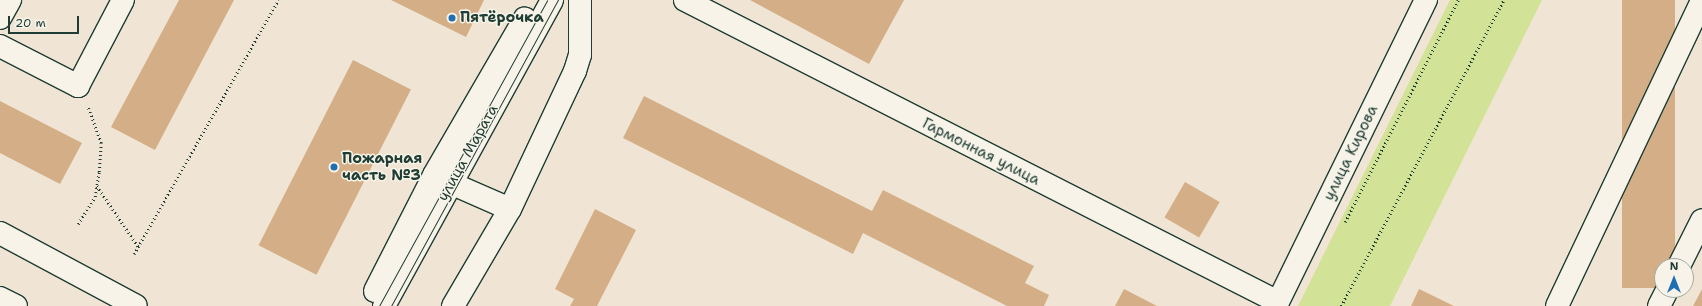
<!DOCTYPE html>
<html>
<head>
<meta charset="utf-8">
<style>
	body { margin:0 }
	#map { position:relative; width:1702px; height:306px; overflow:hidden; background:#f0e5d4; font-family:"Shantell Sans",sans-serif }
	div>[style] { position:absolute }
	.green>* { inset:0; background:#d2e296 }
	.building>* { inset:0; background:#d4ae86; transform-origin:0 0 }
	.path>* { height:2.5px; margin-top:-1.25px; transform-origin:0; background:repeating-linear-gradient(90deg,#1f3d34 0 1px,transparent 0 4px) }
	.roads { filter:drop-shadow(1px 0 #1f3d34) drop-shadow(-1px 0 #1f3d34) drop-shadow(0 1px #1f3d34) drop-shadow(0 -1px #1f3d34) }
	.minor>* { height:22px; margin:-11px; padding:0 11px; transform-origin:11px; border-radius:11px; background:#f7f3e8 }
	.major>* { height:22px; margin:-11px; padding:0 11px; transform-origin:11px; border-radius:11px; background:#f7f3e8 }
	.tram>* { height:1px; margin:-0.5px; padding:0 0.5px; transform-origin:0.5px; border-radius:0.5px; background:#1f3d34 }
	.dots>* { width:11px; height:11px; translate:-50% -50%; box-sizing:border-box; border:2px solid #f7f3e8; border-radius:50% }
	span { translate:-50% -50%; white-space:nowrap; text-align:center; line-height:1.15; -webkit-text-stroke:3px #f7f3e8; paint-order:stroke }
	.poi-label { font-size:15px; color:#1f3d34; font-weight:700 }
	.left { translate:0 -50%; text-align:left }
	.street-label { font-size:15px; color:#1f3d34 }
	.north { position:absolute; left:1654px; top:258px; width:40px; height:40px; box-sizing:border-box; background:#f7f3e8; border:1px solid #a1aaa0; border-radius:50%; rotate:0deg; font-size:11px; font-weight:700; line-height:16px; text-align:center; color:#1f3d34 }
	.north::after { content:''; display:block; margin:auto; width:14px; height:18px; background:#1f6fb2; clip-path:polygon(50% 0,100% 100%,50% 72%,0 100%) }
	.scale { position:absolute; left:8px; top:16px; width:71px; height:18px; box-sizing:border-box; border:2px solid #1f3d34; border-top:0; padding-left:5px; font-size:12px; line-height:14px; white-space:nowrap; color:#1f3d34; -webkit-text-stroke:3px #f7f3e8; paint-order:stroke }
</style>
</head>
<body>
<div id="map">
	<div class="green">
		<div style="clip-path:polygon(1450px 0,1542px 0,1390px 306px,1298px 306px)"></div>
	</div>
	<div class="building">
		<div style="clip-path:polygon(179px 0,234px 0,155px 150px,111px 127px)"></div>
		<div style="clip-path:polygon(391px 0,484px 0,466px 37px)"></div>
		<div style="clip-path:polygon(750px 0,904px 0,869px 64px)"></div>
		<div style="left:1622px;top:0;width:53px;height:288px"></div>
		<div style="left:353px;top:60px;width:65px;height:208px;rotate:27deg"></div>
		<div style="clip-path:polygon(644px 96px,872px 211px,883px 190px,1034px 266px,1025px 283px,1049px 295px,1044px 306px,1007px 306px,863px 233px,853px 254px,623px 138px)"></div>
		<div style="clip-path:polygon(0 101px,82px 143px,60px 184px,0 153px)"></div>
		<div style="left:1185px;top:182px;width:40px;height:41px;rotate:30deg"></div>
		<div style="clip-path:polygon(595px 209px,636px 230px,597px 306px,570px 306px,574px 299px,555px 289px)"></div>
		<div style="clip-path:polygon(1124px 289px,1157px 306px,1115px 306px)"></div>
		<div style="clip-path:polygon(1419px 289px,1454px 306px,1411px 306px)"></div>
		<div style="clip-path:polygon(1702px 289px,1702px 306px,1693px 306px)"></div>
	</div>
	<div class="path">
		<div style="left:97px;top:186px;width:73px;rotate:55.7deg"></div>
		<div style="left:1345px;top:222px;width:249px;rotate:-63deg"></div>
		<div style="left:78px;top:224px;width:32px;rotate:-58deg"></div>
		<div style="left:95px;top:197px;width:25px;rotate:-81deg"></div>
		<div style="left:99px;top:172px;width:29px;rotate:-86deg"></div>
		<div style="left:101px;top:143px;width:38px;rotate:-110deg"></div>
		<div style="left:134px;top:254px;width:292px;rotate:-60.4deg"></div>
		<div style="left:1341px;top:306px;width:347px;rotate:-62deg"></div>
	</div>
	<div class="roads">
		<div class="minor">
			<div style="left:685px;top:0;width:665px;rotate:26.99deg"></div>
			<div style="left:0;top:18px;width:21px;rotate:-61deg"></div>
			<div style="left:0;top:46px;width:88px;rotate:27.1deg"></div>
			<div style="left:78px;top:86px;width:97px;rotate:-62.4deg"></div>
			<div style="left:439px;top:178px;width:77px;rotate:23.6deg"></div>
			<div style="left:1679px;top:266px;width:51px;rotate:-63.4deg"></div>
			<div style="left:375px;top:291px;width:130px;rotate:-63deg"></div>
			<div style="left:434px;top:175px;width:181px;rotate:-59.9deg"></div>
			<div style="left:384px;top:306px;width:349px;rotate:-61.2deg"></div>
			<div style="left:453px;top:306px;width:113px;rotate:-59.6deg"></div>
			<div style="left:510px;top:209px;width:153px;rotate:-64.8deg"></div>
			<div style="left:575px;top:71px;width:17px;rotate:-73deg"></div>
			<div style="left:580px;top:55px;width:55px;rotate:-90deg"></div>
			<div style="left:1557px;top:306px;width:338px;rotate:-64.6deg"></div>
			<div style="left:1659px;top:306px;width:18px;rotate:-63deg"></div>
		</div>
		<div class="major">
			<div style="left:0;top:233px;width:154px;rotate:28.2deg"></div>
			<div style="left:0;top:298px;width:18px;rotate:27deg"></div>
			<div style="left:1276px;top:306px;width:341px;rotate:-63.9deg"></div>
		</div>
	</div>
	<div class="tram">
		<div style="left:379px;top:306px;width:349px;rotate:-61.2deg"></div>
		<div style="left:391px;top:306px;width:349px;rotate:-61.4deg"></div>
	</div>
	<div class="dots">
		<div style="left:452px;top:18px;background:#1f6fb2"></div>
		<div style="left:334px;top:167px;background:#1f6fb2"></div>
	</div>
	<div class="poi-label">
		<span class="left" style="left:460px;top:18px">Пятёрочка</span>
		<span class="left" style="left:342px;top:167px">Пожарная<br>часть №3</span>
	</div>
	<div class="street-label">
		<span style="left:981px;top:152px;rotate:27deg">Гармонная улица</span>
		<span style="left:468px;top:153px;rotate:-61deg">улица Марата</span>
		<span style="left:1351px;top:153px;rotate:-64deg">улица Кирова</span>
	</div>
	<div class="north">N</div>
	<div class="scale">20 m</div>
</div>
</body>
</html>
